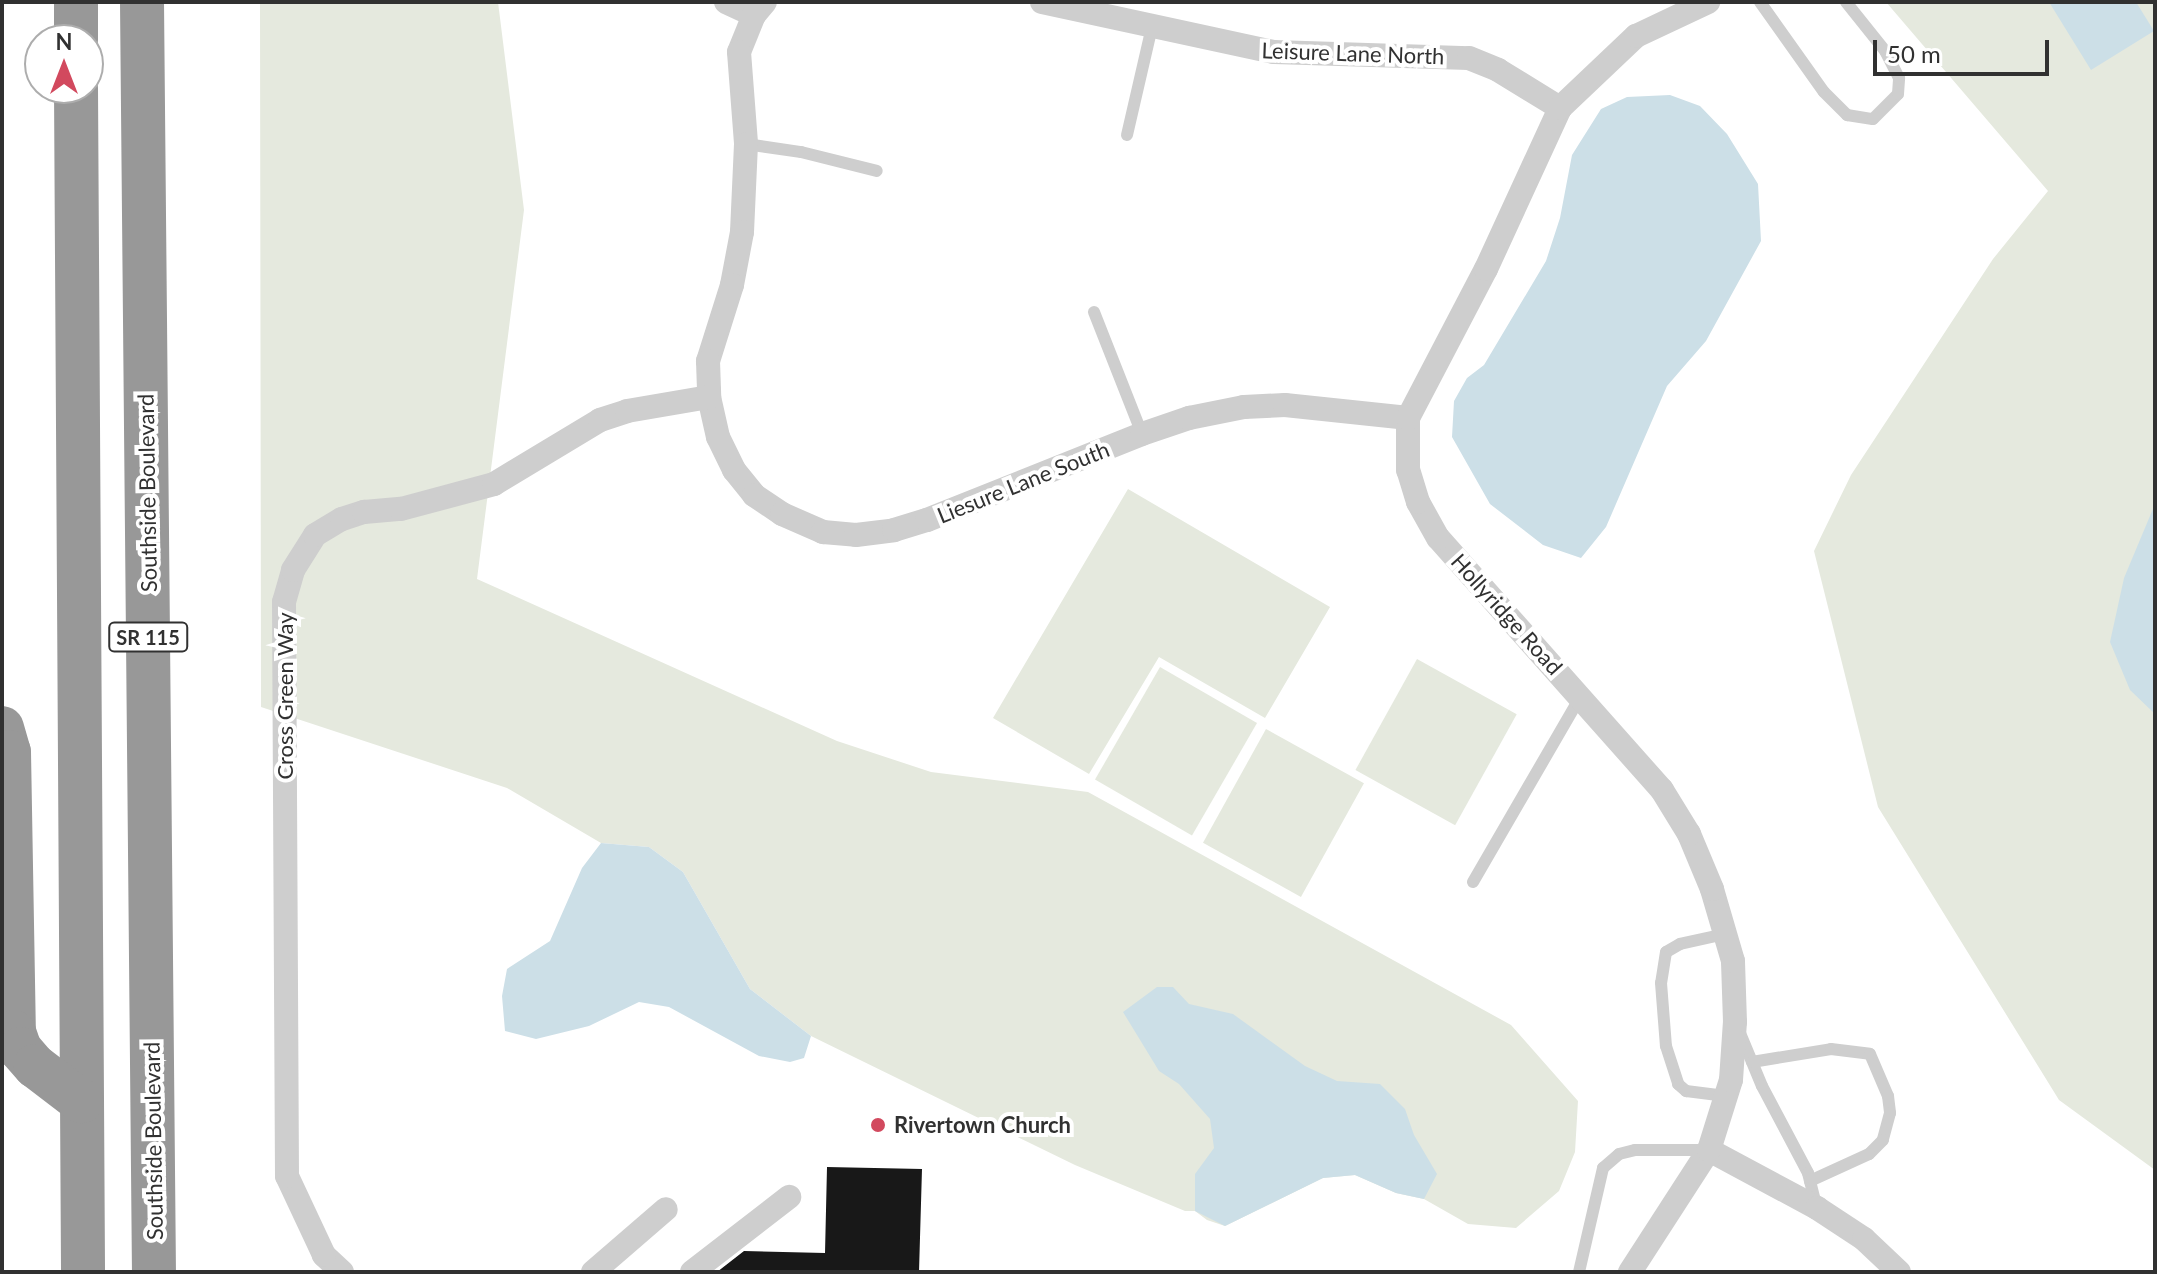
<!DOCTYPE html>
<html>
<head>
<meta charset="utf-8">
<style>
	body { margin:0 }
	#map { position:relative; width:2157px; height:1274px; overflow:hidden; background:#fff; font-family:Lato,sans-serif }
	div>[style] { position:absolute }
	.green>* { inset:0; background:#e5e9de; transform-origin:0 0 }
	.water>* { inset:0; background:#ccdfe7 }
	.building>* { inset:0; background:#181818 }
	.lane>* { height:12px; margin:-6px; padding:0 6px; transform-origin:6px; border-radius:6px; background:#cecece }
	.street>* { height:24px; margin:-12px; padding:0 12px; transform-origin:12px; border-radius:12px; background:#cecece }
	.highway>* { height:44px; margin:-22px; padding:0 22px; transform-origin:22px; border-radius:22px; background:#989898 }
	.dots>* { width:22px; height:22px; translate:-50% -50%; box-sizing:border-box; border:4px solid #fff; border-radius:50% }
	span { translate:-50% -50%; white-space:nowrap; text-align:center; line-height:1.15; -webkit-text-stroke:8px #fff; paint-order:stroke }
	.shield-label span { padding:2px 6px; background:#fff; border:2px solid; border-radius:6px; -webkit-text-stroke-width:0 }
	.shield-label { font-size:20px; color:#313131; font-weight:700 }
	.street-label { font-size:22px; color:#313131 }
	.poi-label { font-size:22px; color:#313131; font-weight:700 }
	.left { translate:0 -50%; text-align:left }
	.frame { position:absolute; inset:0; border:4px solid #313131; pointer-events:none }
	.north { position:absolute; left:24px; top:24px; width:80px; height:80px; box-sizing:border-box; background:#fff; border:2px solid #adadad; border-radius:50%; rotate:0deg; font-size:22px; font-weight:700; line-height:32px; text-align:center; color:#313131 }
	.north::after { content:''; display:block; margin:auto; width:28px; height:36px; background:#d2495e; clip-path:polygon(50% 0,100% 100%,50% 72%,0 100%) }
	.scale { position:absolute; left:1873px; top:40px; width:176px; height:36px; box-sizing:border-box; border:4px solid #313131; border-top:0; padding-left:10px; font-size:24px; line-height:28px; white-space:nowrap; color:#313131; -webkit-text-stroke:6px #fff; paint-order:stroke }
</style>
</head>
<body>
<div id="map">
	<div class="green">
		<div style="clip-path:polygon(260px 2px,498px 2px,524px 210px,477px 579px,837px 741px,931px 772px,1088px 792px,1511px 1025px,1578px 1101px,1575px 1152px,1559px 1191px,1516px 1228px,1468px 1224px,1424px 1199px,1396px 1193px,1355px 1175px,1323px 1178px,1225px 1226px,1207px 1220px,1195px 1211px,1185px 1211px,1075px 1165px,811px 1036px,750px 989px,683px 872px,649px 847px,601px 843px,507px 788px,261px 707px)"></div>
		<div style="clip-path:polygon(1886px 2px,2155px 2px,2155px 1170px,2059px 1100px,1878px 807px,1814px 551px,1851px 475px,1993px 259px,2048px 191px)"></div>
		<div style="clip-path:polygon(1128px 489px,1330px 607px,1265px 718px,1159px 657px,1089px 774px,993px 718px)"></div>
		<div style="left:1417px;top:659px;width:114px;height:127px;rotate:29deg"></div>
		<div style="left:1160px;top:667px;width:112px;height:130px;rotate:30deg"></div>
		<div style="left:1266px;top:729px;width:112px;height:130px;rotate:29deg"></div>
	</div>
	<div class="water">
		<div style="clip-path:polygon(2049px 2px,2136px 2px,2154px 31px,2091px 70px)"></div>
		<div style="clip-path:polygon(1670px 95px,1700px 106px,1727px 134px,1758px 184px,1761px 241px,1706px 341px,1667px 386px,1606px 527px,1581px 558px,1543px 545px,1490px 504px,1452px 437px,1454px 401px,1467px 378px,1484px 365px,1546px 261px,1560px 218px,1572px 155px,1601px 109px,1627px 97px)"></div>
		<div style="clip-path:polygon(2155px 504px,2155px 714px,2130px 690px,2110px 642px,2124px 578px)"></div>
		<div style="clip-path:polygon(601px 843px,649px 847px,683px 872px,750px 989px,811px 1036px,804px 1058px,790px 1062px,759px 1056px,669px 1007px,639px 1002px,589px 1026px,536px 1039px,505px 1031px,502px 996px,507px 969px,550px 941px,582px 868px)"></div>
		<div style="clip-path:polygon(1157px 987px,1173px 987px,1189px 1004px,1233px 1014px,1305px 1066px,1337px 1081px,1380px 1084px,1405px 1109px,1414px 1135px,1437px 1174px,1424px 1199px,1396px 1193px,1355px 1175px,1323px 1178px,1225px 1226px,1195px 1211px,1195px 1174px,1214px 1148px,1210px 1119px,1179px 1084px,1159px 1071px,1123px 1012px)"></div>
	</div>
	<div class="building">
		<div style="clip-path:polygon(827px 1167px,922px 1169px,919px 1272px,717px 1272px,744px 1251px,825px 1253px)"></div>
	</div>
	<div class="lane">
		<div style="left:1760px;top:2px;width:110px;rotate:54.6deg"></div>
		<div style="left:1824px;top:92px;width:33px;rotate:45deg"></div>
		<div style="left:1847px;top:115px;width:26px;rotate:9deg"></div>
		<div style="left:1873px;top:119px;width:35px;rotate:-45deg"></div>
		<div style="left:1898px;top:94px;width:16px;rotate:-86deg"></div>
		<div style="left:1899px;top:78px;width:29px;rotate:-117deg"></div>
		<div style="left:1886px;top:52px;width:64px;rotate:-128.7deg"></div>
		<div style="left:1127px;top:135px;width:111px;rotate:-77deg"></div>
		<div style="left:746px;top:144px;width:56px;rotate:8.3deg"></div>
		<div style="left:801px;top:152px;width:78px;rotate:14deg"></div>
		<div style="left:1094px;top:312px;width:131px;rotate:68.5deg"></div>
		<div style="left:1473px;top:882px;width:215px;rotate:-59.9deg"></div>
		<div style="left:1725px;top:934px;width:46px;rotate:167.5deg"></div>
		<div style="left:1680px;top:944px;width:16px;rotate:150deg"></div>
		<div style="left:1666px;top:952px;width:31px;rotate:99deg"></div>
		<div style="left:1661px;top:983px;width:63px;rotate:85.5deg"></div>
		<div style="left:1666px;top:1046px;width:40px;rotate:72deg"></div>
		<div style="left:1678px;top:1084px;width:11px;rotate:41deg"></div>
		<div style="left:1686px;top:1091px;width:40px;rotate:7.1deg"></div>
		<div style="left:1740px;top:1033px;width:57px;rotate:67.5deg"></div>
		<div style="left:1762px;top:1086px;width:98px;rotate:62.1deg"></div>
		<div style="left:1808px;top:1173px;width:33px;rotate:76deg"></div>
		<div style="left:1752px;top:1062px;width:80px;rotate:-9.3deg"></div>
		<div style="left:1831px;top:1049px;width:39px;rotate:7deg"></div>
		<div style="left:1870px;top:1054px;width:46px;rotate:66.8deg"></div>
		<div style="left:1888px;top:1096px;width:17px;rotate:83deg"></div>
		<div style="left:1890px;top:1113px;width:28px;rotate:105deg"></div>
		<div style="left:1883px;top:1140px;width:20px;rotate:135deg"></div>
		<div style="left:1869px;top:1154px;width:65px;rotate:155.4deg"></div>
		<div style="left:1579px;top:1272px;width:107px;rotate:-77deg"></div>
		<div style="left:1603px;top:1168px;width:21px;rotate:-41deg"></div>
		<div style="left:1619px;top:1154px;width:16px;rotate:-14deg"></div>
		<div style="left:1635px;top:1150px;width:74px"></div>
	</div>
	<div class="street">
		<div style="left:726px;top:2px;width:31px;rotate:25deg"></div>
		<div style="left:765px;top:2px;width:17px;rotate:130deg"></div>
		<div style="left:754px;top:15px;width:40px;rotate:112deg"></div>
		<div style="left:739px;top:52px;width:92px;rotate:85.6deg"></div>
		<div style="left:746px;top:144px;width:88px;rotate:92.6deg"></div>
		<div style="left:742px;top:232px;width:54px;rotate:100.7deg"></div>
		<div style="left:732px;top:285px;width:80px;rotate:107.5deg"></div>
		<div style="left:708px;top:361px;width:36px;rotate:88deg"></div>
		<div style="left:709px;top:397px;width:41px;rotate:77.3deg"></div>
		<div style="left:718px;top:437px;width:37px;rotate:64deg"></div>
		<div style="left:734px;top:470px;width:32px;rotate:51deg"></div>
		<div style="left:754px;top:495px;width:34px;rotate:34deg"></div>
		<div style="left:782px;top:514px;width:45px;rotate:23.7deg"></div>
		<div style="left:823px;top:532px;width:33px;rotate:5deg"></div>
		<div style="left:856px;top:535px;width:38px;rotate:-7deg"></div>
		<div style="left:894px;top:530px;width:34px;rotate:-17deg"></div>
		<div style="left:927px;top:520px;width:232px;rotate:-21.8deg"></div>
		<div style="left:1142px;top:434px;width:50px;rotate:-18.8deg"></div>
		<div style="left:1189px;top:418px;width:56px;rotate:-11.3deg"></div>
		<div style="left:1244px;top:407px;width:41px;rotate:-2.8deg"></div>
		<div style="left:1285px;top:405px;width:124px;rotate:6deg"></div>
		<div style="left:1042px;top:2px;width:237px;rotate:12.2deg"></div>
		<div style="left:1274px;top:52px;width:195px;rotate:1.8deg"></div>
		<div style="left:1469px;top:58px;width:31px;rotate:22deg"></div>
		<div style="left:1498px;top:70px;width:73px;rotate:31.5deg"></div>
		<div style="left:1709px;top:1150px;width:123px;rotate:28.2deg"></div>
		<div style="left:1817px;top:1208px;width:56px;rotate:33.4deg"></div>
		<div style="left:1864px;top:1239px;width:48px;rotate:43.3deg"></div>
		<div style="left:342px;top:1272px;width:25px;rotate:-137deg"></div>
		<div style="left:324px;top:1255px;width:87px;rotate:-115.1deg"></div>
		<div style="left:287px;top:1176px;width:574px;rotate:-90.3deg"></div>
		<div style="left:284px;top:602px;width:33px;rotate:-74deg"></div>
		<div style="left:293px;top:570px;width:41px;rotate:-57.8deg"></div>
		<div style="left:315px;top:535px;width:31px;rotate:-31deg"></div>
		<div style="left:342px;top:519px;width:23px;rotate:-18deg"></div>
		<div style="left:364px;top:512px;width:37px;rotate:-5deg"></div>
		<div style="left:401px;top:509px;width:96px;rotate:-15deg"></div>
		<div style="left:494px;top:484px;width:124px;rotate:-31.1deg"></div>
		<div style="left:600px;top:420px;width:28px;rotate:-18deg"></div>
		<div style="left:627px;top:411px;width:83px;rotate:-9.7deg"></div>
		<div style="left:593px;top:1272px;width:96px;rotate:-40.8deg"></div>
		<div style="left:692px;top:1272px;width:123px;rotate:-37.7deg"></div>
		<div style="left:1630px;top:1272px;width:145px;rotate:-57.1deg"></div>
		<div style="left:1709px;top:1150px;width:73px;rotate:-72.6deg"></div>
		<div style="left:1731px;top:1080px;width:58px;rotate:-86.1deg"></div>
		<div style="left:1735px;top:1022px;width:61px;rotate:-91.9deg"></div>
		<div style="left:1733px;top:961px;width:75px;rotate:-106.3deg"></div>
		<div style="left:1712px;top:889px;width:60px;rotate:-112.7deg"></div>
		<div style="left:1689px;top:834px;width:52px;rotate:-121.5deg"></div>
		<div style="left:1662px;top:790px;width:337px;rotate:-131.6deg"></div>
		<div style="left:1438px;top:538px;width:41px;rotate:-119.1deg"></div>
		<div style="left:1418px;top:502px;width:34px;rotate:-107deg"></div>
		<div style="left:1408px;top:470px;width:52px;rotate:-90deg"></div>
		<div style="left:1408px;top:418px;width:168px;rotate:-62.4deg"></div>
		<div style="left:1486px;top:269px;width:177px;rotate:-65.3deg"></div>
		<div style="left:1560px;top:108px;width:105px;rotate:-43.5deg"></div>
		<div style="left:1636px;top:36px;width:80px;rotate:-25.3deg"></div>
	</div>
	<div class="highway">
		<div style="left:76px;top:2px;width:38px;rotate:90deg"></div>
		<div style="left:142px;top:2px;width:1270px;rotate:89.46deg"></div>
		<div style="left:76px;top:88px;width:1184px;rotate:89.66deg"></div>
		<div style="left:2px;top:728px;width:25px;rotate:74deg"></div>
		<div style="left:9px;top:752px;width:280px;rotate:89deg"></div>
		<div style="left:14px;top:1032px;width:18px;rotate:71deg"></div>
		<div style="left:20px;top:1049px;width:23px;rotate:49deg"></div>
		<div style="left:35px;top:1066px;width:58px;rotate:37.3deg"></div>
	</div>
	<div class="dots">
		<div style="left:878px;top:1125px;background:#d2495e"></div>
	</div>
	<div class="shield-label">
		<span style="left:148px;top:637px">SR 115</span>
	</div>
	<div class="street-label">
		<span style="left:1353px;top:53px;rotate:2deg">Leisure Lane North</span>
		<span style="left:1023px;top:482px;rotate:-22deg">Liesure Lane South</span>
		<span style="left:147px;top:493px;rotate:-91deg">Southside Boulevard</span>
		<span style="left:1507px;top:614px;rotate:48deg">Hollyridge Road</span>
		<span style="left:285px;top:696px;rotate:-90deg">Cross Green Way</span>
		<span style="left:153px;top:1141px;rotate:-91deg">Southside Boulevard</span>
	</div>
	<div class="poi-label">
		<span class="left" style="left:894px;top:1125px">Rivertown Church</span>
	</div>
	<div class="frame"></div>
	<div class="north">N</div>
	<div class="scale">50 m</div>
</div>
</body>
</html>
